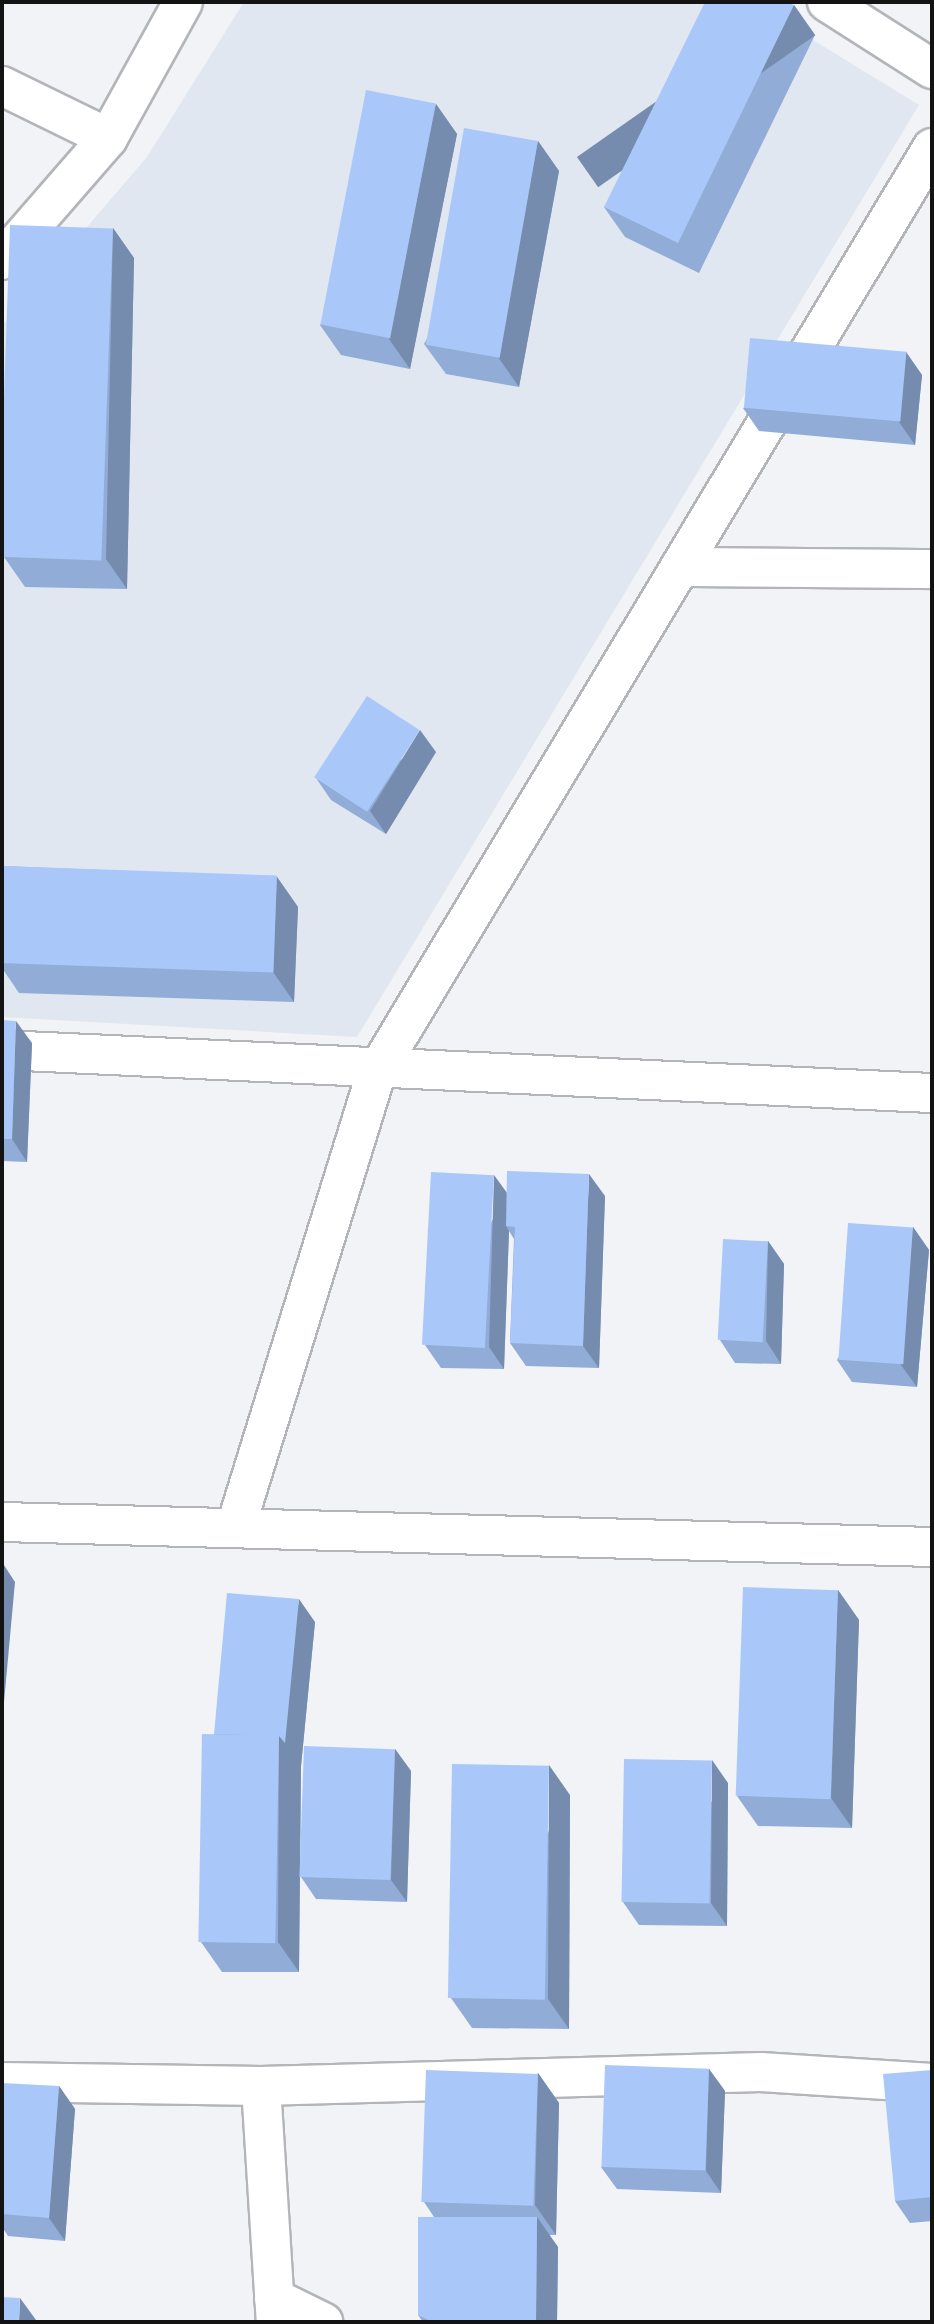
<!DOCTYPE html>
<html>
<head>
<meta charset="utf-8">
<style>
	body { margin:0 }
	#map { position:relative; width:934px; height:2324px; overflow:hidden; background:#f1f3f6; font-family:"IBM Plex Sans",sans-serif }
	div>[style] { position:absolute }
	.built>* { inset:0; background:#e0e7f0 }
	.roads { filter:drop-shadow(2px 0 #b3b5b8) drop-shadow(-2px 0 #b3b5b8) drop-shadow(0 2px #b3b5b8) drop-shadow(0 -2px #b3b5b8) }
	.street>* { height:38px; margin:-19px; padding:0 19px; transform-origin:19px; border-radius:19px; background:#fff }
	.secondary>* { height:38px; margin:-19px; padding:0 19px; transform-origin:19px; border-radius:19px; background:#fff }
	.wall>* { inset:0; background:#91acd6 }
	.shaded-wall>* { inset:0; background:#768cae; transform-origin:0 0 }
	.building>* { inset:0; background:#a9c8f9; transform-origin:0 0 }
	span { translate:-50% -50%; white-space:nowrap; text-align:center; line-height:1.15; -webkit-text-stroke:5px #fff; paint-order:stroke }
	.frame { position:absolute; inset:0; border:4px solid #131314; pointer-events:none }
</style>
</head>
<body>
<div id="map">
	<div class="built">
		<div style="clip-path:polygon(244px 2px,751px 2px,919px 105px,357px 1037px,2px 1017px,2px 326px,147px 157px)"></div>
	</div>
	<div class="roads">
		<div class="street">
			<div style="left:827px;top:2px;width:125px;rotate:32.5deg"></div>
			<div style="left:2px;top:86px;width:118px;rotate:26.1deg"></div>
			<div style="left:2px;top:260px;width:162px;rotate:-49deg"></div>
			<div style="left:108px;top:138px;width:155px;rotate:-61.1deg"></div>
			<div style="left:680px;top:567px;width:252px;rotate:0.5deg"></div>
			<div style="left:2px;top:1050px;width:931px;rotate:2.65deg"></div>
			<div style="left:236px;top:1526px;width:476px;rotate:-72.8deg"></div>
			<div style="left:377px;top:1071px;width:1077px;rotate:-58.98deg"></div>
			<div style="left:2px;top:2082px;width:259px;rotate:0.9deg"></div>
			<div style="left:261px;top:2086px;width:500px;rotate:-1.6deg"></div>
			<div style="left:761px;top:2072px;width:171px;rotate:3.7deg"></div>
			<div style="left:261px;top:2086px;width:236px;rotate:86.4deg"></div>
			<div style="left:274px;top:2298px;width:55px;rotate:26.1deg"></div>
		</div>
		<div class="secondary">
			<div style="left:2px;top:1522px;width:930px;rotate:1.54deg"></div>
		</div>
	</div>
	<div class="wall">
		<div style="clip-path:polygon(794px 5px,815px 35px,699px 273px,625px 237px,604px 207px)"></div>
		<div style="clip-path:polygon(436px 104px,457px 134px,410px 369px,341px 355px,320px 325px)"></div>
		<div style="clip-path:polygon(538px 141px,559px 171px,519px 387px,446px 374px,424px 344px)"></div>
		<div style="clip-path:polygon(113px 228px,134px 258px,127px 589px,25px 587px,4px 557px)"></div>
		<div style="clip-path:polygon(906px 352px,922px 375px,915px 445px,759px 431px,743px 408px)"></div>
		<div style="clip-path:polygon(436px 752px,386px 834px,331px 800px,316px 778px)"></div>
		<div style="clip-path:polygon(2px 866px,277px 877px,298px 907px,294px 1002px,19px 993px,2px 968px)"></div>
		<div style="clip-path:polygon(2px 1020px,32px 1043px,27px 1162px,2px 1161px)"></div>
		<div style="clip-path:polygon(507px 1193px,605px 1196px,599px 1368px,526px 1366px,510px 1343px,514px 1239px,509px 1231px,504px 1369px,441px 1368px,425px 1345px)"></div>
		<div style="clip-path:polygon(913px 1227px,929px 1250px,917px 1387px,852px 1382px,837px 1360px)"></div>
		<div style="clip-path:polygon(768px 1241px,784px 1264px,781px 1364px,735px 1363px,720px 1340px)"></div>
		<div style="clip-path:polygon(838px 1590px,859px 1620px,852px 1828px,758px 1826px,737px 1796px)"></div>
		<div style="clip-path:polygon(315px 1622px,301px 1766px,299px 1972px,222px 1972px,201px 1942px,214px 1734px)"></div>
		<div style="clip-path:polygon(395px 1749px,411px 1771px,407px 1902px,316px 1899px,301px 1877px)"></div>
		<div style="clip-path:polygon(728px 1783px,727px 1926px,639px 1925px,623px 1902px)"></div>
		<div style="clip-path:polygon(570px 1795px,569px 2029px,472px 2028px,451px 1998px)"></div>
		<div style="clip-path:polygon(709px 2069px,725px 2091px,721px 2193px,617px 2189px,601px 2167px)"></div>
		<div style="clip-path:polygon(932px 2070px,932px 2221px,910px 2223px,895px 2201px)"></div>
		<div style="clip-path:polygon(538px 2073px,559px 2103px,556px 2235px,549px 2235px,558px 2247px,557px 2322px,423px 2322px,418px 2315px,434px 2217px,424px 2202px)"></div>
		<div style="clip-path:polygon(59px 2086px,75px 2109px,65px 2241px,8px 2236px,2px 2227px,2px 2091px)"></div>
	</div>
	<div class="shaded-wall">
		<div style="left:794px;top:5px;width:37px;height:265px;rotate:55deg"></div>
		<div style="clip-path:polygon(436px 104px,457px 134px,410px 369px,389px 339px)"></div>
		<div style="clip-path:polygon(538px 141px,559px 171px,519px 387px,498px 357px)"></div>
		<div style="clip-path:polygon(113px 228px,134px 258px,127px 589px,106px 559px)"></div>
		<div style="clip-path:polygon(906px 352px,922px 375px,915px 445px,899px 422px)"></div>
		<div style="clip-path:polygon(420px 730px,436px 752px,386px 834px,370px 811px)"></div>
		<div style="clip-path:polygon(277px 877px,298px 907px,294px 1002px,273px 972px)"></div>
		<div style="clip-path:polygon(16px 1021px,32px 1043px,27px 1162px,12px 1139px)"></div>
		<div style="clip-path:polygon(589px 1174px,605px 1196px,599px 1368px,583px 1346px)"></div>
		<div style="clip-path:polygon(494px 1175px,510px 1197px,506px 1226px,509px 1231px,504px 1369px,489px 1347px)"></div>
		<div style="clip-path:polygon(913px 1227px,929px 1250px,917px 1387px,901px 1365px)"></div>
		<div style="clip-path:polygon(768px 1241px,784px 1264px,781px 1364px,766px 1341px)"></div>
		<div style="clip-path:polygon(2px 1562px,15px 1582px,2px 1724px)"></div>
		<div style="clip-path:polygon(838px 1590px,859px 1620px,852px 1828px,831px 1798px)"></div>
		<div style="clip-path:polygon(299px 1599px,315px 1622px,301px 1766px,299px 1972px,278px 1942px,279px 1736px)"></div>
		<div style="clip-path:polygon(395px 1749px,411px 1771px,407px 1902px,391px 1880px)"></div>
		<div style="clip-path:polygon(712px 1760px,728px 1783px,727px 1926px,711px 1903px)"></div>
		<div style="clip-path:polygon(549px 1765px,570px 1795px,569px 2029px,548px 1999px)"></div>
		<div style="clip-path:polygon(709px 2069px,725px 2091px,721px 2193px,706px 2171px)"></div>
		<div style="clip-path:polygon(538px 2073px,559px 2103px,556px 2235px,535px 2205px)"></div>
		<div style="clip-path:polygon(59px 2086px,75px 2109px,65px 2241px,49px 2218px)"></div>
		<div style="clip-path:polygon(537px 2217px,558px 2247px,557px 2322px,536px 2322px)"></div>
		<div style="clip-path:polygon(20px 2298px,36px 2320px,36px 2322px,19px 2322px)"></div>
	</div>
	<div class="building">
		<div style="clip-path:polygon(705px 2px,786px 2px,794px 5px,678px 243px,604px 207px)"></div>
		<div style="left:366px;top:90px;width:71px;height:239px;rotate:11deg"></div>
		<div style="left:464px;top:128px;width:75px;height:220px;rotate:10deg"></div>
		<div style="left:10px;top:225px;width:103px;height:332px;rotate:2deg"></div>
		<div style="left:750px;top:338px;width:157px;height:70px;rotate:5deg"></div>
		<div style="left:367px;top:696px;width:63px;height:97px;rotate:33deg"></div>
		<div style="left:2px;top:866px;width:275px;height:97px;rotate:2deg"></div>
		<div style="clip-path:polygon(2px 1020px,16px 1021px,12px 1139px,2px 1139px)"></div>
		<div style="clip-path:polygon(507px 1171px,589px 1174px,583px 1346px,510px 1343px,515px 1227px,506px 1226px)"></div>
		<div style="left:431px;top:1172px;width:63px;height:173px;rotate:3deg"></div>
		<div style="left:848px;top:1223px;width:65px;height:137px;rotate:4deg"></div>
		<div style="left:723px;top:1239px;width:45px;height:101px;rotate:3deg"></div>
		<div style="left:743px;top:1587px;width:95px;height:209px;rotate:2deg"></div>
		<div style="clip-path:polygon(227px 1593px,299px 1599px,285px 1743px,279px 1736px,214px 1734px)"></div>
		<div style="left:202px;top:1734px;width:77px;height:208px;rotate:1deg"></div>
		<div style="left:304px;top:1746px;width:91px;height:131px;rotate:2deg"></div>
		<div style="left:624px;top:1759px;width:88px;height:143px;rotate:1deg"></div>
		<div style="left:452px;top:1764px;width:97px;height:234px;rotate:1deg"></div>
		<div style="left:605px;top:2065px;width:104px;height:102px;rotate:2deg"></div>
		<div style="left:426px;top:2070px;width:112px;height:132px;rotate:2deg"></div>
		<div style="clip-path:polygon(932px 2070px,932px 2197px,895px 2201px,883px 2074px)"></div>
		<div style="clip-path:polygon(2px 2083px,59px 2086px,49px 2218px,2px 2214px)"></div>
		<div style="clip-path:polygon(418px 2217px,537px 2217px,536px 2322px,432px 2322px,418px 2315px)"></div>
		<div style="left:2px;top:2297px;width:18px;height:25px;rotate:3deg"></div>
	</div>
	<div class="frame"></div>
</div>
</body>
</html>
